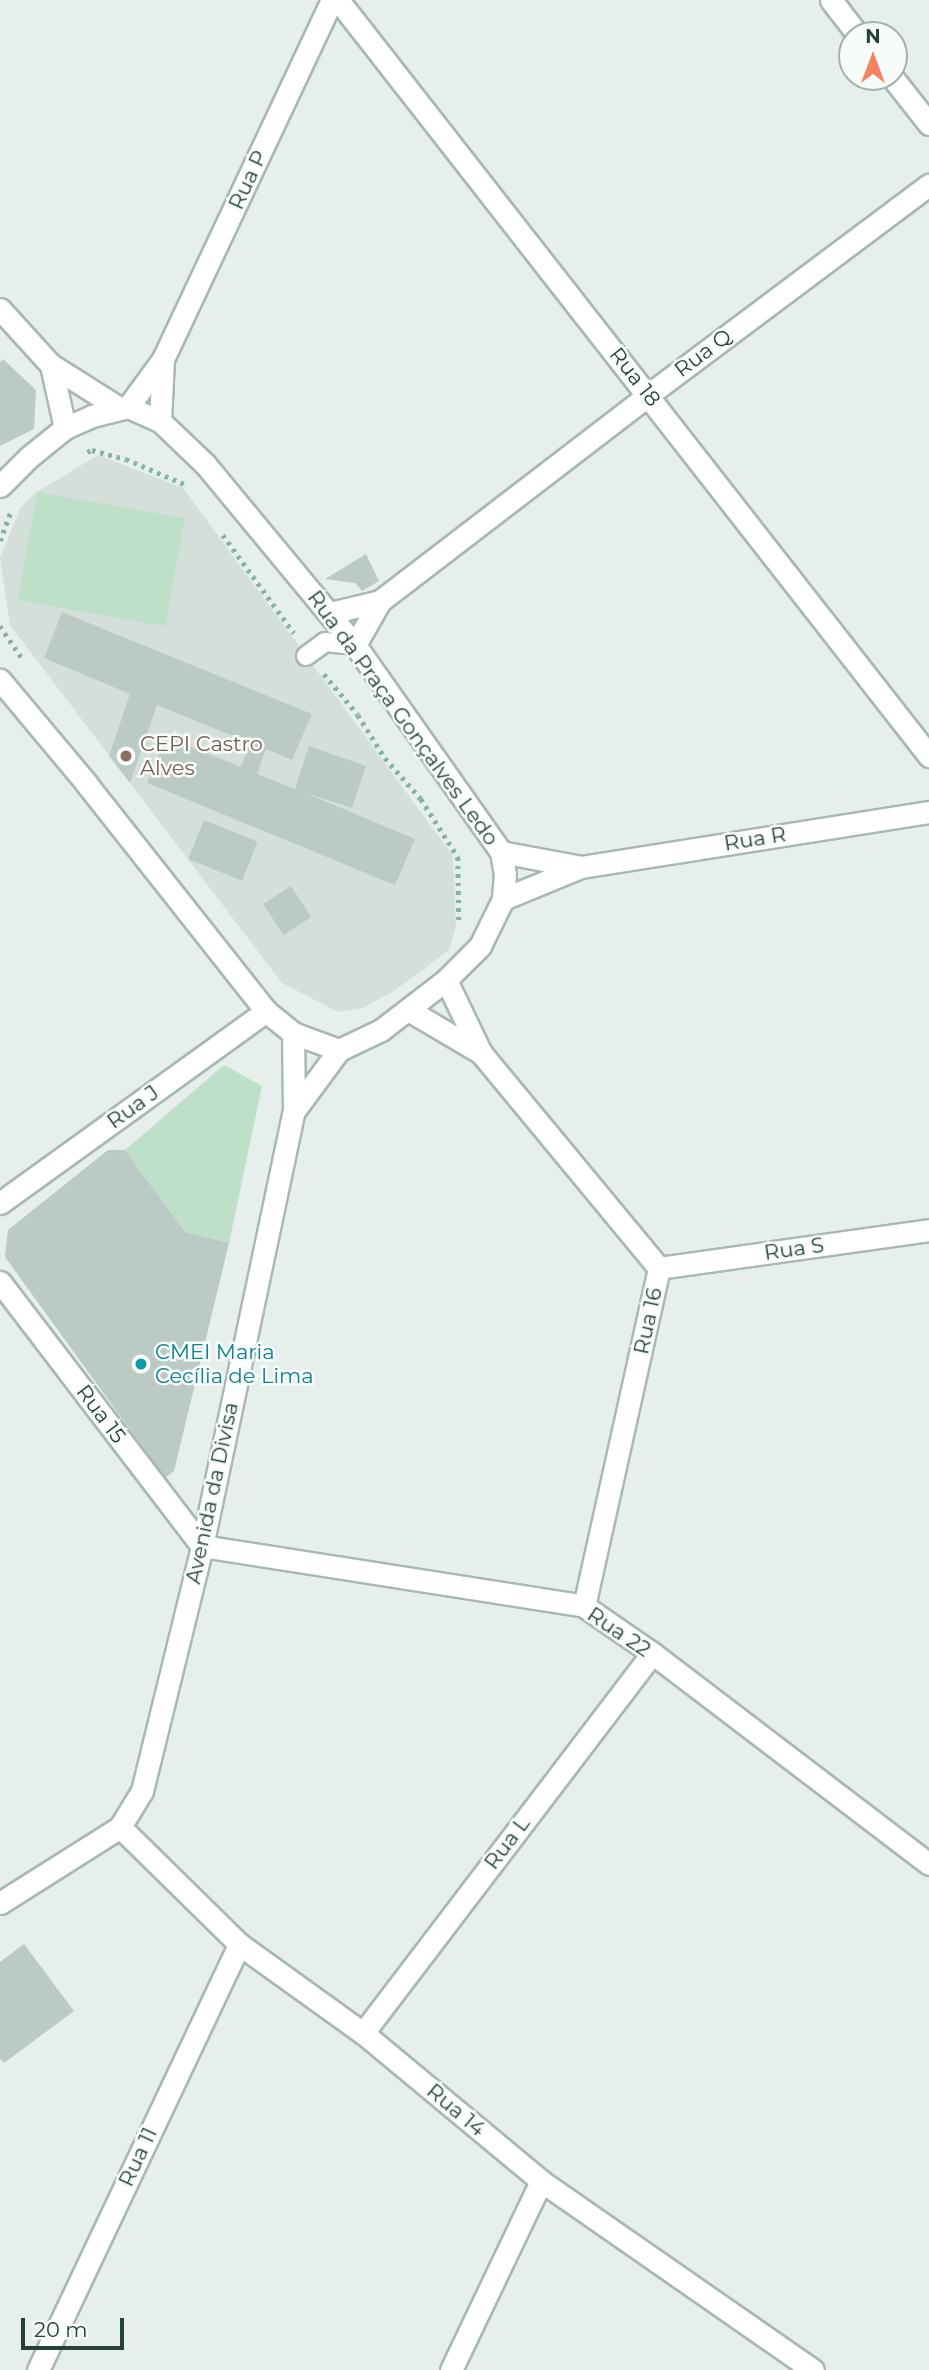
<!DOCTYPE html>
<html>
<head>
<meta charset="utf-8">
<style>
	body { margin:0 }
	#map { position:relative; width:929px; height:2370px; overflow:hidden; background:#e6efeb; font-family:Montserrat,sans-serif }
	div>[style] { position:absolute }
	.built>* { inset:0; background:#d4dfda }
	.green>* { inset:0; background:#bfe0c8; transform-origin:0 0 }
	.building>* { inset:0; background:#bbcac4; transform-origin:0 0 }
	.path>* { height:4.5px; margin-top:-2.25px; transform-origin:0; background:repeating-linear-gradient(90deg,#86b3a5 0 3.5px,transparent 0 8.5px) }
	.roads { filter:drop-shadow(2px 0 #a8b8b2) drop-shadow(-2px 0 #a8b8b2) drop-shadow(0 2px #a8b8b2) drop-shadow(0 -2px #a8b8b2) }
	.service>* { height:18px; margin:-9px; padding:0 9px; transform-origin:9px; border-radius:9px; background:#fff }
	.minor>* { height:21px; margin:-10.5px; padding:0 10.5px; transform-origin:10.5px; border-radius:10.5px; background:#fff }
	.dots>* { width:19px; height:19px; translate:-50% -50%; box-sizing:border-box; border:4px solid #f7fbf9; border-radius:50% }
	span { translate:-50% -50%; white-space:nowrap; text-align:center; line-height:1.15; -webkit-text-stroke:5px #f7fbf9; paint-order:stroke }
	.street-label { font-size:21px; color:#24423a }
	.education-label { font-size:21px; color:#785e54 }
	.left { translate:0 -50%; text-align:left }
	.culture-label { font-size:21px; color:#0d838f }
	.north { position:absolute; left:838px; top:21px; width:70px; height:70px; box-sizing:border-box; background:#f7fbf9; border:2px solid #a3b1ad; border-radius:50%; rotate:0deg; font-size:19px; font-weight:700; line-height:28px; text-align:center; color:#24423a }
	.north::after { content:''; display:block; margin:auto; width:24px; height:32px; background:#f4845f; clip-path:polygon(50% 0,100% 100%,50% 72%,0 100%) }
	.scale { position:absolute; left:21px; top:2318px; width:103px; height:32px; box-sizing:border-box; border:4px solid #24423a; border-top:0; padding-left:9px; font-size:21px; line-height:24px; white-space:nowrap; color:#24423a; -webkit-text-stroke:5px #f7fbf9; paint-order:stroke }
</style>
</head>
<body>
<div id="map">
	<div class="built">
		<div style="clip-path:polygon(98px 455px,183px 488px,453px 856px,456px 927px,449px 950px,394px 991px,363px 1008px,338px 1012px,282px 983px,10px 625px,0 558px,21px 507px,37px 492px)"></div>
	</div>
	<div class="green">
		<div style="left:37px;top:492px;width:150px;height:110px;rotate:10deg"></div>
		<div style="clip-path:polygon(224px 1065px,262px 1086px,229px 1243px,185px 1232px,125px 1150px)"></div>
	</div>
	<div class="building">
		<div style="clip-path:polygon(3px 359px,36px 390px,34px 429px,0 446px,0 362px)"></div>
		<div style="clip-path:polygon(366px 554px,379px 581px,362px 591px,355px 583px,325px 579px)"></div>
		<div style="clip-path:polygon(62px 612px,312px 714px,292px 760px,266px 749px,257px 774px,295px 789px,309px 746px,366px 766px,352px 808px,303px 792px,415px 839px,395px 885px,147px 783px,166px 737px,241px 767px,250px 743px,157px 705px,130px 783px,109px 756px,130px 694px,44px 658px)"></div>
		<div style="left:204px;top:820px;width:58px;height:42px;rotate:22deg"></div>
		<div style="left:291px;top:886px;width:37px;height:33px;rotate:57deg"></div>
		<div style="clip-path:polygon(108px 1150px,125px 1150px,185px 1232px,229px 1243px,174px 1471px,165px 1478px,5px 1257px,8px 1230px)"></div>
		<div style="clip-path:polygon(24px 1944px,74px 2011px,4px 2063px,0 2059px,0 1962px)"></div>
	</div>
	<div class="path">
		<div style="left:87px;top:452px;width:5px;rotate:-22deg"></div>
		<div style="left:92px;top:450px;width:35px;rotate:15deg"></div>
		<div style="left:126px;top:459px;width:63px;rotate:23.3deg"></div>
		<div style="left:223px;top:535px;width:121px;rotate:54.1deg"></div>
		<div style="left:0;top:541px;width:30px;rotate:-70deg"></div>
		<div style="left:0;top:626px;width:42px;rotate:55.6deg"></div>
		<div style="left:324px;top:674px;width:53px;rotate:50.3deg"></div>
		<div style="left:358px;top:715px;width:51px;rotate:57.9deg"></div>
		<div style="left:385px;top:758px;width:55px;rotate:48.7deg"></div>
		<div style="left:421px;top:799px;width:69px;rotate:57.5deg"></div>
		<div style="left:458px;top:857px;width:65px;rotate:89.1deg"></div>
	</div>
	<div class="roads">
		<div class="service">
			<div style="left:306px;top:656px;width:24px;rotate:-36deg"></div>
			<div style="left:325px;top:642px;width:30px;rotate:6deg"></div>
		</div>
		<div class="minor">
			<div style="left:338px;top:0;width:960px;rotate:51.98deg"></div>
			<div style="left:831px;top:0;width:44px;rotate:52.4deg"></div>
			<div style="left:892px;top:77px;width:60px;rotate:51.8deg"></div>
			<div style="left:0;top:309px;width:76px;rotate:47.7deg"></div>
			<div style="left:51px;top:365px;width:80px;rotate:32.3deg"></div>
			<div style="left:51px;top:365px;width:65px;rotate:77.5deg"></div>
			<div style="left:128px;top:407px;width:59px;rotate:-53.9deg"></div>
			<div style="left:163px;top:359px;width:397px;rotate:-64.8deg"></div>
			<div style="left:160px;top:421px;width:62px;rotate:-87.2deg"></div>
			<div style="left:0;top:486px;width:41px;rotate:-45deg"></div>
			<div style="left:29px;top:457px;width:46px;rotate:-38.9deg"></div>
			<div style="left:65px;top:428px;width:30px;rotate:-24deg"></div>
			<div style="left:92px;top:416px;width:37px;rotate:-14deg"></div>
			<div style="left:128px;top:407px;width:35px;rotate:24deg"></div>
			<div style="left:160px;top:421px;width:62px;rotate:43.7deg"></div>
			<div style="left:205px;top:464px;width:235px;rotate:50.4deg"></div>
			<div style="left:355px;top:645px;width:253px;rotate:54.8deg"></div>
			<div style="left:501px;top:852px;width:22px;rotate:80deg"></div>
			<div style="left:505px;top:874px;width:25px;rotate:95deg"></div>
			<div style="left:503px;top:899px;width:52px;rotate:116.1deg"></div>
			<div style="left:480px;top:946px;width:48px;rotate:135deg"></div>
			<div style="left:446px;top:980px;width:82px;rotate:142.4deg"></div>
			<div style="left:381px;top:1030px;width:47px;rotate:154.5deg"></div>
			<div style="left:339px;top:1050px;width:49px;rotate:-159.7deg"></div>
			<div style="left:293px;top:1033px;width:35px;rotate:-141deg"></div>
			<div style="left:266px;top:1011px;width:289px;rotate:-128.3deg"></div>
			<div style="left:87px;top:784px;width:136px;rotate:-129.9deg"></div>
			<div style="left:330px;top:613px;width:51px;rotate:-13.5deg"></div>
			<div style="left:355px;top:645px;width:51px;rotate:-60.4deg"></div>
			<div style="left:380px;top:601px;width:338px;rotate:-37.5deg"></div>
			<div style="left:648px;top:395px;width:351px;rotate:-36.8deg"></div>
			<div style="left:501px;top:852px;width:81px;rotate:10.6deg"></div>
			<div style="left:503px;top:899px;width:84px;rotate:-22.3deg"></div>
			<div style="left:581px;top:867px;width:352px;rotate:-9deg"></div>
			<div style="left:446px;top:980px;width:81px;rotate:64.4deg"></div>
			<div style="left:481px;top:1053px;width:279px;rotate:50.4deg"></div>
			<div style="left:659px;top:1268px;width:346px;rotate:102.5deg"></div>
			<div style="left:410px;top:1011px;width:82px;rotate:30.6deg"></div>
			<div style="left:294px;top:1111px;width:76px;rotate:-53.6deg"></div>
			<div style="left:0;top:1203px;width:328px;rotate:-35.8deg"></div>
			<div style="left:659px;top:1268px;width:273px;rotate:-8deg"></div>
			<div style="left:0;top:1282px;width:332px;rotate:52.6deg"></div>
			<div style="left:202px;top:1546px;width:387px;rotate:8.9deg"></div>
			<div style="left:584px;top:1606px;width:83px;rotate:34.7deg"></div>
			<div style="left:652px;top:1653px;width:348px;rotate:37.3deg"></div>
			<div style="left:120px;top:1827px;width:167px;rotate:44.5deg"></div>
			<div style="left:239px;top:1944px;width:153px;rotate:35.7deg"></div>
			<div style="left:363px;top:2033px;width:231px;rotate:39.7deg"></div>
			<div style="left:541px;top:2181px;width:331px;rotate:34.8deg"></div>
			<div style="left:0;top:1903px;width:142px;rotate:-32.3deg"></div>
			<div style="left:120px;top:1827px;width:42px;rotate:-58.6deg"></div>
			<div style="left:142px;top:1791px;width:252px;rotate:-76.2deg"></div>
			<div style="left:202px;top:1546px;width:445px;rotate:-78.1deg"></div>
			<div style="left:294px;top:1111px;width:78px;rotate:-90.7deg"></div>
			<div style="left:363px;top:2033px;width:477px;rotate:-52.7deg"></div>
			<div style="left:38px;top:2370px;width:471px;rotate:-64.7deg"></div>
			<div style="left:451px;top:2370px;width:209px;rotate:-64.5deg"></div>
		</div>
	</div>
	<div class="dots">
		<div style="left:126px;top:756px;background:#8d6e63"></div>
		<div style="left:141px;top:1364px;background:#0f9aa8"></div>
	</div>
	<div class="street-label">
		<span style="left:248px;top:180px;rotate:-65deg">Rua P</span>
		<span style="left:703px;top:353px;rotate:-37deg">Rua Q</span>
		<span style="left:635px;top:377px;rotate:52deg">Rua 18</span>
		<span style="left:403px;top:718px;rotate:54deg">Rua da Praça Gonçalves Ledo</span>
		<span style="left:755px;top:839px;rotate:-9deg">Rua R</span>
		<span style="left:133px;top:1107px;rotate:-36deg">Rua J</span>
		<span style="left:794px;top:1249px;rotate:-8deg">Rua S</span>
		<span style="left:648px;top:1321px;rotate:-78deg">Rua 16</span>
		<span style="left:101px;top:1414px;rotate:53deg">Rua 15</span>
		<span style="left:212px;top:1493px;rotate:-78deg">Avenida da Divisa</span>
		<span style="left:619px;top:1632px;rotate:34deg">Rua 22</span>
		<span style="left:507px;top:1843px;rotate:-53deg">Rua L</span>
		<span style="left:456px;top:2110px;rotate:40deg">Rua 14</span>
		<span style="left:138px;top:2157px;rotate:-65deg">Rua 11</span>
	</div>
	<div class="education-label">
		<span class="left" style="left:140px;top:756px">CEPI Castro<br>Alves</span>
	</div>
	<div class="culture-label">
		<span class="left" style="left:155px;top:1364px">CMEI Maria<br>Cecília de Lima</span>
	</div>
	<div class="north">N</div>
	<div class="scale">20 m</div>
</div>
</body>
</html>
